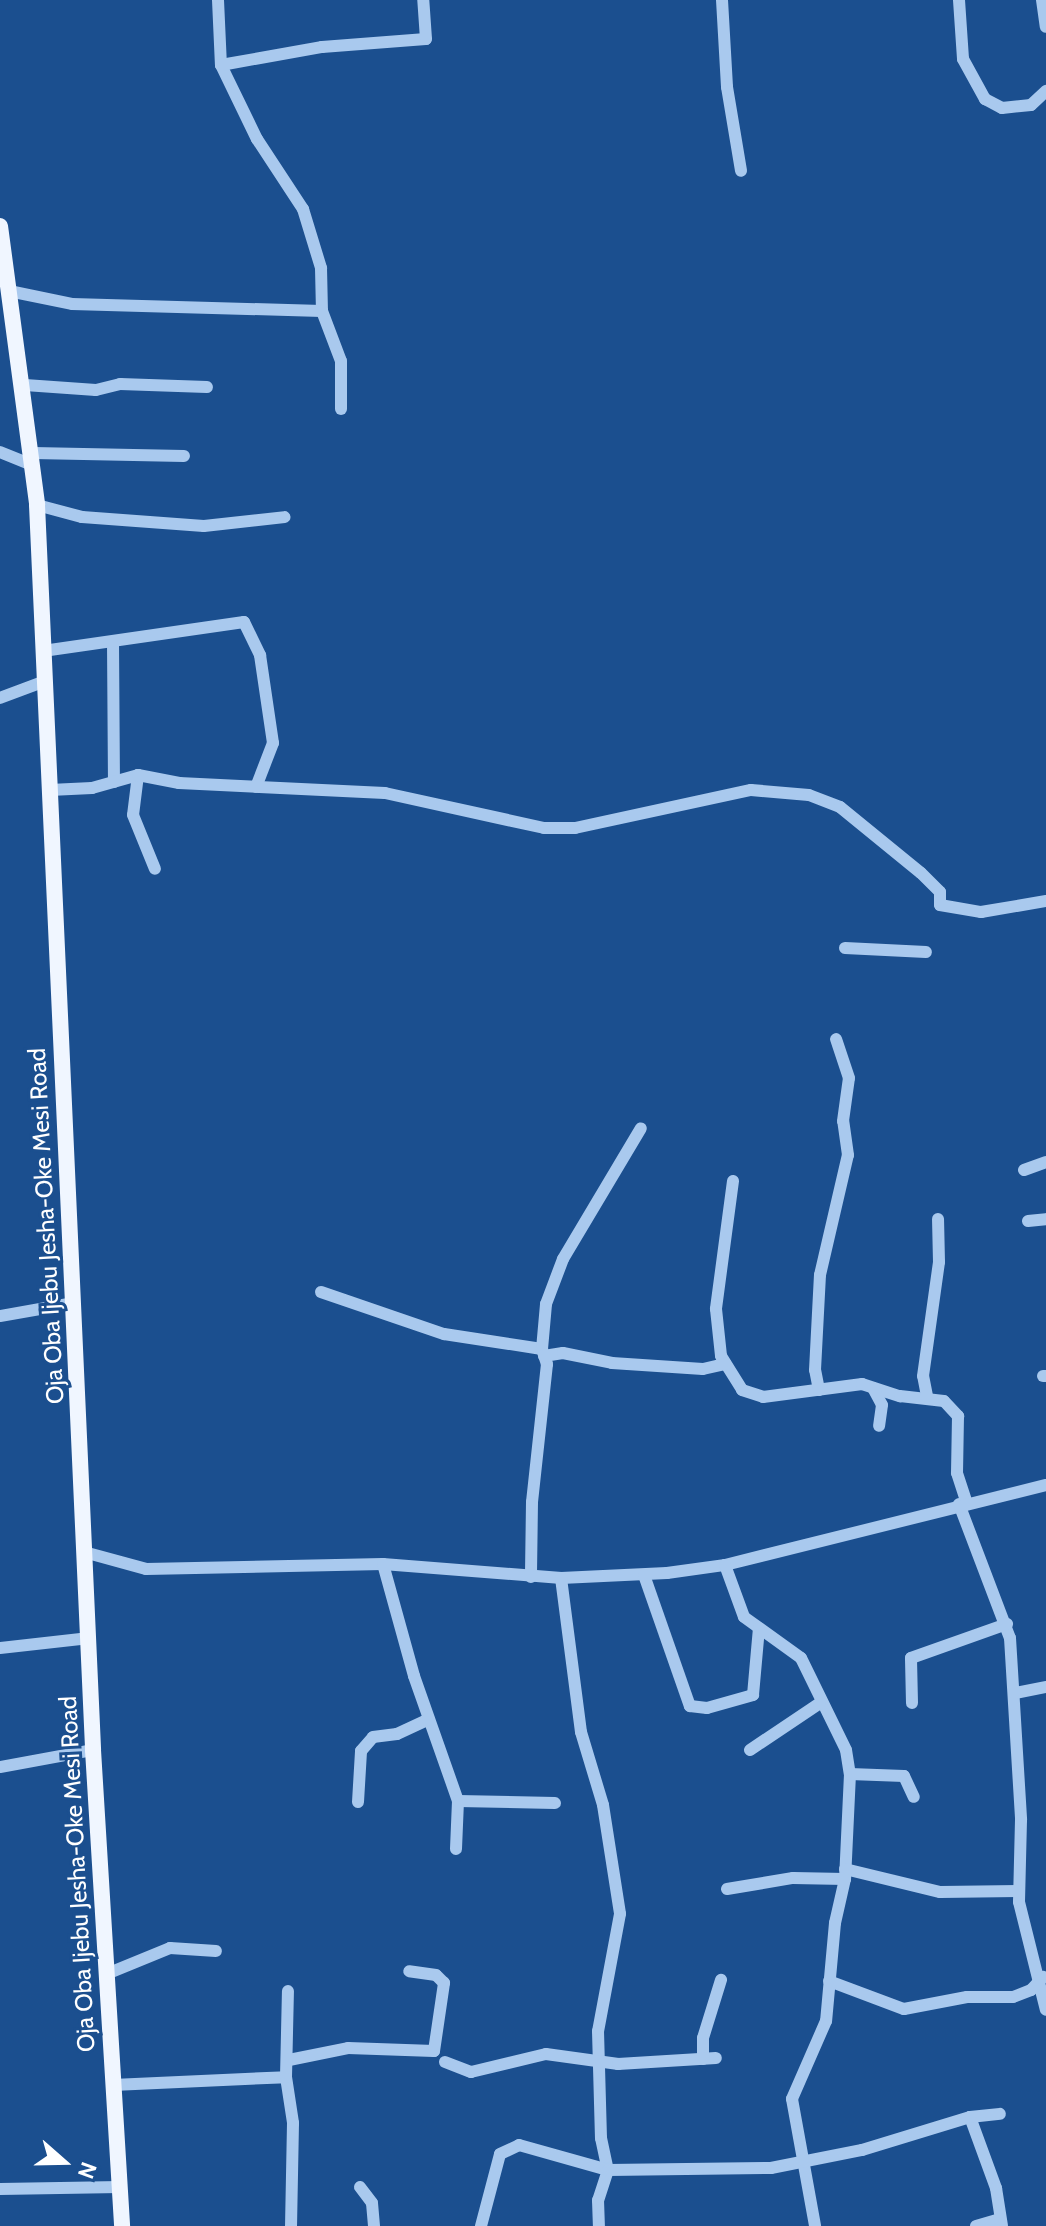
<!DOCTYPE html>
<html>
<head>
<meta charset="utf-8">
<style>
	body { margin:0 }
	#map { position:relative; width:1046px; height:2226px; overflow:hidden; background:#1b4f8f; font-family:Cabin,sans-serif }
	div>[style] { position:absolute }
	.minor>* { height:12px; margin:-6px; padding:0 6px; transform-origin:6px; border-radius:6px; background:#a9c9ee }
	.major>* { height:16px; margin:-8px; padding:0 8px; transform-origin:8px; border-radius:8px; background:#f0f6ff }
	span { translate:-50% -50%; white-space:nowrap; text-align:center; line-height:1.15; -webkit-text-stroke:6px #1b4f8f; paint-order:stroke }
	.street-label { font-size:24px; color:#fff }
	.north { position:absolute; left:24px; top:2122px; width:80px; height:80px; -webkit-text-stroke:6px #1b4f8f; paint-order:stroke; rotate:110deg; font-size:22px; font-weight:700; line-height:32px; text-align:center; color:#fff }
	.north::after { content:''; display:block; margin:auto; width:28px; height:36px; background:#fff; clip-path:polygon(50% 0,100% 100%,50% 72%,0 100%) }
</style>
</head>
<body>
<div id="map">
	<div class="minor">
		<div style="left:218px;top:0;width:65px;rotate:87.4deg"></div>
		<div style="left:221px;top:65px;width:82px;rotate:64.1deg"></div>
		<div style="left:257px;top:139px;width:84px;rotate:56.7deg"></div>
		<div style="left:303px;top:209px;width:62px;rotate:73deg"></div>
		<div style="left:321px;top:268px;width:43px;rotate:88.7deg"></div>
		<div style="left:722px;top:0;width:87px;rotate:86.7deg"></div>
		<div style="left:727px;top:87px;width:85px;rotate:80.5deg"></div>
		<div style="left:959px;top:0;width:59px;rotate:86.1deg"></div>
		<div style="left:963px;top:59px;width:46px;rotate:61.2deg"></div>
		<div style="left:985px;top:99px;width:19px;rotate:28deg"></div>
		<div style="left:1002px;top:108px;width:29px;rotate:-6deg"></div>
		<div style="left:1031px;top:105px;width:21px;rotate:-43deg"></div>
		<div style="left:1042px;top:0;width:27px;rotate:82deg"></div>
		<div style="left:221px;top:65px;width:103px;rotate:-10.1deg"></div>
		<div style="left:322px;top:47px;width:104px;rotate:-4.4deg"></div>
		<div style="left:426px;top:39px;width:39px;rotate:-94deg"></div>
		<div style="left:9px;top:291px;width:64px;rotate:11.7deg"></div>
		<div style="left:72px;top:304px;width:250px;rotate:1.6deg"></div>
		<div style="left:322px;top:311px;width:53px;rotate:69.2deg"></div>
		<div style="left:341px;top:361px;width:48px;rotate:90deg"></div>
		<div style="left:25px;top:385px;width:71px;rotate:4deg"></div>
		<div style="left:96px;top:390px;width:25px;rotate:-14deg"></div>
		<div style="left:120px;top:384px;width:87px;rotate:2deg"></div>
		<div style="left:0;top:452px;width:35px;rotate:22deg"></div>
		<div style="left:33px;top:453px;width:151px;rotate:1.1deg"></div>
		<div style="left:37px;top:505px;width:47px;rotate:14.9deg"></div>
		<div style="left:82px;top:517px;width:122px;rotate:4.2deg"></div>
		<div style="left:204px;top:526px;width:81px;rotate:-6.3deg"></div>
		<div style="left:113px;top:643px;width:139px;rotate:89.6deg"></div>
		<div style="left:43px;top:651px;width:203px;rotate:-8.2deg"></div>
		<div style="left:244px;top:622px;width:37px;rotate:64deg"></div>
		<div style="left:260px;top:655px;width:89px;rotate:81.6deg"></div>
		<div style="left:273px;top:743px;width:47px;rotate:111.1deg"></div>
		<div style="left:0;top:698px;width:48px;rotate:-20.7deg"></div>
		<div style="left:138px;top:775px;width:40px;rotate:97.1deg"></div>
		<div style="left:133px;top:815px;width:58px;rotate:67.8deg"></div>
		<div style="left:50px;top:790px;width:42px;rotate:-2.7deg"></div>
		<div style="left:92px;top:788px;width:48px;rotate:-15.8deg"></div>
		<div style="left:138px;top:775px;width:42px;rotate:11deg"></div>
		<div style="left:179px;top:783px;width:206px;rotate:2.8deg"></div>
		<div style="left:385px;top:793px;width:163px;rotate:12.4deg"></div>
		<div style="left:544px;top:828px;width:31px"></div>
		<div style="left:575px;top:828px;width:180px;rotate:-12.2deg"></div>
		<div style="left:751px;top:790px;width:58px;rotate:4.9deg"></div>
		<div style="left:809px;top:795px;width:33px;rotate:21deg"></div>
		<div style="left:840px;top:807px;width:104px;rotate:39.2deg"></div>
		<div style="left:921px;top:873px;width:27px;rotate:45deg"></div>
		<div style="left:940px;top:892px;width:13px;rotate:90deg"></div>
		<div style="left:940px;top:905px;width:42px;rotate:9.7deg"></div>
		<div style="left:981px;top:912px;width:66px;rotate:-9.6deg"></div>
		<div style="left:845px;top:948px;width:81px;rotate:2.8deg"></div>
		<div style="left:1024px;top:1170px;width:23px;rotate:-20deg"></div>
		<div style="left:733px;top:1181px;width:129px;rotate:97.6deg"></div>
		<div style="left:716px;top:1309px;width:47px;rotate:83.9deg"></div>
		<div style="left:721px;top:1356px;width:40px;rotate:58deg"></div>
		<div style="left:742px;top:1390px;width:22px;rotate:18deg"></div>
		<div style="left:763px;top:1397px;width:100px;rotate:-7.5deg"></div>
		<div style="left:862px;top:1384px;width:40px;rotate:18deg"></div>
		<div style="left:900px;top:1396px;width:44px;rotate:6.5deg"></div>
		<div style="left:944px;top:1401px;width:21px;rotate:47deg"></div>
		<div style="left:958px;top:1416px;width:57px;rotate:91deg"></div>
		<div style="left:957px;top:1473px;width:32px;rotate:72deg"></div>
		<div style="left:1028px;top:1221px;width:18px;rotate:-6deg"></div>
		<div style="left:321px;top:1292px;width:130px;rotate:18.9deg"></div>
		<div style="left:444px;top:1334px;width:99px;rotate:8.7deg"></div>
		<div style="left:542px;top:1349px;width:16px;rotate:72deg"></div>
		<div style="left:547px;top:1364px;width:139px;rotate:96.2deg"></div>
		<div style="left:532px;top:1502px;width:75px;rotate:90.8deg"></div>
		<div style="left:0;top:1316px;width:75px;rotate:-10deg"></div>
		<div style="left:542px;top:1349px;width:45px;rotate:-84.9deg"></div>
		<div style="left:546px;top:1304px;width:48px;rotate:-69.3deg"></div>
		<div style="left:563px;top:1259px;width:152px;rotate:-59.2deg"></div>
		<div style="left:544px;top:1356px;width:19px;rotate:-9deg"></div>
		<div style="left:563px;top:1353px;width:50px;rotate:11.5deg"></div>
		<div style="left:612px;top:1363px;width:91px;rotate:3.8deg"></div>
		<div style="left:703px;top:1369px;width:23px;rotate:-13deg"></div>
		<div style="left:1043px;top:1376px;width:3px"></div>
		<div style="left:873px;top:1388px;width:19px;rotate:62deg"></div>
		<div style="left:882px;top:1405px;width:21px;rotate:98deg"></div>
		<div style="left:819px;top:1390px;width:20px;rotate:-101deg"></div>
		<div style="left:815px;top:1370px;width:95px;rotate:-87deg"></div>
		<div style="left:820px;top:1275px;width:123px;rotate:-76.9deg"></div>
		<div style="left:848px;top:1155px;width:34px;rotate:-98deg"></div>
		<div style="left:843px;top:1121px;width:43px;rotate:-82.1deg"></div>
		<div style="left:849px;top:1078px;width:41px;rotate:-108.4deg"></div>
		<div style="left:927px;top:1396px;width:20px;rotate:-101deg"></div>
		<div style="left:923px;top:1376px;width:115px;rotate:-82deg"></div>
		<div style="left:939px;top:1262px;width:43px;rotate:-91.3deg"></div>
		<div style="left:959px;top:1504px;width:143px;rotate:69.2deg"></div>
		<div style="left:1010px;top:1638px;width:182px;rotate:86.5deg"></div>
		<div style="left:1021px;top:1820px;width:82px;rotate:91.4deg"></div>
		<div style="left:1019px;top:1902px;width:111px;rotate:76deg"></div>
		<div style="left:84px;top:1552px;width:64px;rotate:15.3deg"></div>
		<div style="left:146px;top:1569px;width:237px;rotate:-1.2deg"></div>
		<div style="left:383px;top:1564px;width:179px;rotate:4.5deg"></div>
		<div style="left:561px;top:1578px;width:106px;rotate:-2.7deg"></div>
		<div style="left:667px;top:1573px;width:59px;rotate:-7.9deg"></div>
		<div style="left:725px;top:1565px;width:331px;rotate:-14deg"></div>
		<div style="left:383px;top:1564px;width:116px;rotate:74.5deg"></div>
		<div style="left:414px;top:1676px;width:133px;rotate:70.6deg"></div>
		<div style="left:458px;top:1801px;width:48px;rotate:92.4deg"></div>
		<div style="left:725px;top:1565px;width:55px;rotate:69.9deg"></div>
		<div style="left:744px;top:1617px;width:70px;rotate:35.7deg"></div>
		<div style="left:801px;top:1658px;width:102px;rotate:63.9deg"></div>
		<div style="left:846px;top:1750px;width:24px;rotate:81deg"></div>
		<div style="left:850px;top:1774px;width:105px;rotate:92.7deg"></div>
		<div style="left:845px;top:1879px;width:45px;rotate:102.8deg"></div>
		<div style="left:835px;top:1923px;width:98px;rotate:95.2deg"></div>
		<div style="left:826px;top:2021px;width:85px;rotate:113.6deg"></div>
		<div style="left:792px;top:2099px;width:129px;rotate:79.7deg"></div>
		<div style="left:644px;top:1575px;width:139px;rotate:70.7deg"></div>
		<div style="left:690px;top:1706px;width:17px;rotate:7deg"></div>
		<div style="left:707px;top:1708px;width:48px;rotate:-15.8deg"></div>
		<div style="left:753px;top:1695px;width:67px;rotate:-84.9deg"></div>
		<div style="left:561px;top:1578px;width:155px;rotate:82.6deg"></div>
		<div style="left:581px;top:1732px;width:76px;rotate:73.2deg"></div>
		<div style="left:603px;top:1805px;width:110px;rotate:81.1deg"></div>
		<div style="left:620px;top:1914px;width:119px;rotate:100.6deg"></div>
		<div style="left:598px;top:2031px;width:107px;rotate:88.4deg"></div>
		<div style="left:601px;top:2138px;width:33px;rotate:78deg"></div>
		<div style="left:608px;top:2170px;width:32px;rotate:108deg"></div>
		<div style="left:598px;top:2200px;width:26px;rotate:88deg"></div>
		<div style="left:0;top:1648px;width:90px;rotate:-6.4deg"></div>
		<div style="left:1015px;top:1693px;width:32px;rotate:-11deg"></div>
		<div style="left:912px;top:1703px;width:45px;rotate:-91.3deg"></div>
		<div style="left:911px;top:1658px;width:102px;rotate:-19.5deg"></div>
		<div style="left:750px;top:1750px;width:84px;rotate:-33.9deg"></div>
		<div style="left:0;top:1767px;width:95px;rotate:-10.4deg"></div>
		<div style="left:850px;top:1774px;width:54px;rotate:2.1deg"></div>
		<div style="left:904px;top:1776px;width:23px;rotate:65deg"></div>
		<div style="left:458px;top:1801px;width:97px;rotate:1.2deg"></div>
		<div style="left:358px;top:1802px;width:51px;rotate:-86.6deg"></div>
		<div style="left:361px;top:1751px;width:18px;rotate:-49deg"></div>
		<div style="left:373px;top:1737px;width:24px;rotate:-7deg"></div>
		<div style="left:397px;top:1734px;width:35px;rotate:-25deg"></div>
		<div style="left:845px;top:1869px;width:98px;rotate:13.6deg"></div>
		<div style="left:940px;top:1892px;width:78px;rotate:-0.7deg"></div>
		<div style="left:727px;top:1889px;width:67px;rotate:-9.5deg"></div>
		<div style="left:793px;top:1878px;width:52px;rotate:1.1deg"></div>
		<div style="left:109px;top:1973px;width:66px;rotate:-22.3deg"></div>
		<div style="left:170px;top:1948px;width:46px;rotate:3.7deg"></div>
		<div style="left:829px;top:1981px;width:80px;rotate:20.5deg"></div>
		<div style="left:904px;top:2009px;width:64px;rotate:-10.8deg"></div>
		<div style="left:967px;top:1997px;width:46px"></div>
		<div style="left:1013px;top:1997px;width:19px;rotate:-21deg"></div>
		<div style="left:1031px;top:1990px;width:18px;rotate:-47deg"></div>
		<div style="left:703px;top:2059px;width:21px;rotate:-90deg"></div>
		<div style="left:703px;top:2038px;width:61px;rotate:-72.8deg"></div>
		<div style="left:289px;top:2060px;width:60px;rotate:-11.5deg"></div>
		<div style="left:348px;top:2048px;width:86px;rotate:2deg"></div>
		<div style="left:434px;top:2051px;width:69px;rotate:-81.6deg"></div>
		<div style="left:444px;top:1983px;width:11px;rotate:-135deg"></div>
		<div style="left:436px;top:1975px;width:27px;rotate:-172deg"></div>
		<div style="left:445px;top:2062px;width:28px;rotate:21deg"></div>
		<div style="left:471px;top:2072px;width:77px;rotate:-13.5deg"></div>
		<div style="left:546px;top:2054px;width:73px;rotate:7.9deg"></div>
		<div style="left:618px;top:2064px;width:98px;rotate:-3.5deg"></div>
		<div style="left:286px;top:2077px;width:47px;rotate:81.3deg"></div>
		<div style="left:293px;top:2123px;width:103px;rotate:91.1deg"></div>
		<div style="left:113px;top:2085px;width:173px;rotate:-2.6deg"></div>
		<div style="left:286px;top:2077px;width:86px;rotate:-88.7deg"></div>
		<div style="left:970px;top:2117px;width:76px;rotate:69.9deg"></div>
		<div style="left:996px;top:2188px;width:38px;rotate:81deg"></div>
		<div style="left:360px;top:2187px;width:20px;rotate:53deg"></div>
		<div style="left:372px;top:2203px;width:23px;rotate:85deg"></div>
		<div style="left:0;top:2189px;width:120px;rotate:-1deg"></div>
		<div style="left:481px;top:2226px;width:74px;rotate:-75.2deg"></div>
		<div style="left:500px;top:2154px;width:21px;rotate:-25deg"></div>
		<div style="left:519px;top:2145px;width:92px;rotate:15.7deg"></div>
		<div style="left:608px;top:2170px;width:163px;rotate:-0.7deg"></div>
		<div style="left:771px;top:2168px;width:93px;rotate:-11.2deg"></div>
		<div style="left:862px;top:2150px;width:113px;rotate:-17deg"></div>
		<div style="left:970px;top:2117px;width:30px;rotate:-6deg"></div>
		<div style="left:976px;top:2226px;width:25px;rotate:-16deg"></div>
	</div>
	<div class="major">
		<div style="left:0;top:226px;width:281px;rotate:82.4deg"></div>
		<div style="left:37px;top:505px;width:1246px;rotate:87.42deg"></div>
		<div style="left:93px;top:1750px;width:477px;rotate:86.5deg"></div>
	</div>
	<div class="street-label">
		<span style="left:46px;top:1226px;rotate:-93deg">Oja Oba Ijebu Jesha-Oke Mesi Road</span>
		<span style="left:77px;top:1874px;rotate:-93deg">Oja Oba Ijebu Jesha-Oke Mesi Road</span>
	</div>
	<div class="north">N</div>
</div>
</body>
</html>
